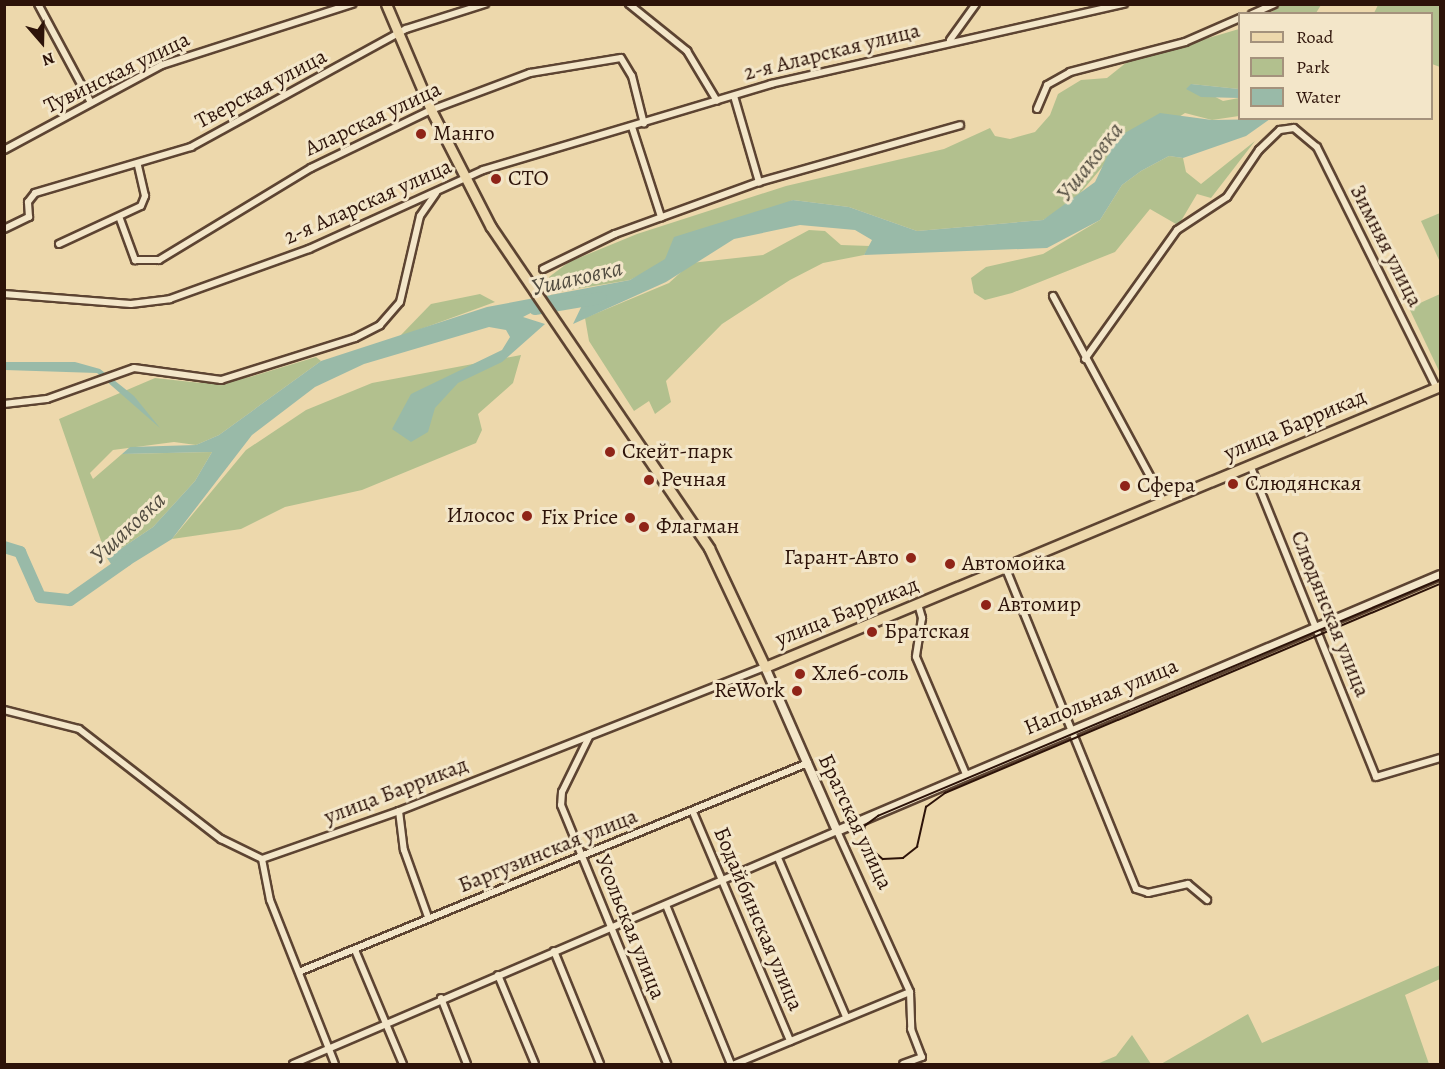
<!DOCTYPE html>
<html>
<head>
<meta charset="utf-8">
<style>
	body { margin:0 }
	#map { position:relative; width:1445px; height:1069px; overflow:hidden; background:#edd8ac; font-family:Alegreya,serif }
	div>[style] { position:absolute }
	.green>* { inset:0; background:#b2c08e }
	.water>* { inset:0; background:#99baa8 }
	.river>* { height:12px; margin:-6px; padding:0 6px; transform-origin:6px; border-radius:6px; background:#99baa8 }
	.roads { filter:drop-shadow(2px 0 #5d4432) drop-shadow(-2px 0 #5d4432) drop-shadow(0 2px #5d4432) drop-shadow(0 -2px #5d4432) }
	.street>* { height:6px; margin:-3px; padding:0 3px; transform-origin:3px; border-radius:3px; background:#f3e6c9 }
	.secondary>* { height:8px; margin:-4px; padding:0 4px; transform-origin:4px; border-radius:4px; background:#f3e6c9 }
	.primary>* { height:9px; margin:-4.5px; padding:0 4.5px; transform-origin:4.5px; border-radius:4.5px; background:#edd8ac }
	.tram>* { height:1.5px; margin:-0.75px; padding:0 0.75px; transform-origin:0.75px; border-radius:0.75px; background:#2d1309 }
	.dots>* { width:16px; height:16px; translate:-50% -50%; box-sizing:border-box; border:3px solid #f3e6c9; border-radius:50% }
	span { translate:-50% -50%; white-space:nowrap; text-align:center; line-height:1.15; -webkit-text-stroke:6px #f3e6c9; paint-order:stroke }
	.street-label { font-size:22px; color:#2d1309 }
	.poi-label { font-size:22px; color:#2d1309 }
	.left { translate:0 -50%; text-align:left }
	.right { translate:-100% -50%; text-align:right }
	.water-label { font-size:24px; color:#534d41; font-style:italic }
	.frame { position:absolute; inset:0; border:6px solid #2d1309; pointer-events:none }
	.legend { position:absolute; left:1238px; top:12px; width:195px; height:108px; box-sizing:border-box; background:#f3e6c9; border:2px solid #a4927c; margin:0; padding:8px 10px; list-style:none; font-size:18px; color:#2d1309 }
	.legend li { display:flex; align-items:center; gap:12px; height:30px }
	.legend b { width:30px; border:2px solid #a4927c }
	.north { position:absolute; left:12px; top:12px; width:60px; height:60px; -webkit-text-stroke:4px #f3e6c9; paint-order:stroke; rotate:160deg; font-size:16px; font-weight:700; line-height:24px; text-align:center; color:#2d1309 }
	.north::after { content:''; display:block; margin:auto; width:21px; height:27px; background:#2d1309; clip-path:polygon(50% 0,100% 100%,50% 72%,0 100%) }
</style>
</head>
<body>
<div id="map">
	<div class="green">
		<div style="clip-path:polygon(1281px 5px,1281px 4px,1321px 5px,1316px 13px,1270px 13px)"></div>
		<div style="clip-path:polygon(1378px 5px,1440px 5px,1440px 67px,1432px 64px,1432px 14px,1374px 13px)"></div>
		<div style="clip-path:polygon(1239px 29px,1239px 89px,1191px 84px,1223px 101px,1239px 98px,1239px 116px,1212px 120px,1185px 113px,1103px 166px,1072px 203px,1043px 220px,917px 231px,849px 207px,793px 200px,630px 280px,558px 292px,549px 277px,569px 262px,637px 234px,786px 186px,944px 149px,990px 128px,995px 136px,1010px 139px,1035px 132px,1050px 115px,1058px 94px,1081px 80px,1107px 78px,1127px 62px)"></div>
		<div style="clip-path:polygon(1255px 141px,1211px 198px,1197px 194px,1181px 221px,1176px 224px,1150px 209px,1115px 252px,1012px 293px,985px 300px,974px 293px,971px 278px,986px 267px,1043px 254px,1100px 220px,1122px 185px,1141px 171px,1169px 156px,1183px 158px,1186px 172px,1201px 184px)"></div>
		<div style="clip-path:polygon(1440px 213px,1440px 262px,1421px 221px)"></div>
		<div style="clip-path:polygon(809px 230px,825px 231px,841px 245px,870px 246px,864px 255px,823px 263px,790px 280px,722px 324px,666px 381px,671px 402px,655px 414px,649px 401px,634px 411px,589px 341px,585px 318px,669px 283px,691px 263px,763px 255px)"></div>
		<div style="clip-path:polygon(480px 294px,495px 302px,399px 337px,431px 304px)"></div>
		<div style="clip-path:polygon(1440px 294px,1440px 373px,1409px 308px)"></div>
		<div style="clip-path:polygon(521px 355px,513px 383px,478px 414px,482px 430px,476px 443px,362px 490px,285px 507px,241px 529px,172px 539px,246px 450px,306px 410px,372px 383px)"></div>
		<div style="clip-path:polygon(316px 357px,321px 361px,219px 435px,196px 445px,174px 442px,113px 450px,90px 473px,93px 479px,122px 454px,212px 452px,195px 481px,153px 527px,107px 558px,59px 419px,155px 378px,201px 383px,250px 377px)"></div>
		<div style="clip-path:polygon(1440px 965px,1440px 979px,1405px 995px,1429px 1064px,1161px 1064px,1248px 1014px,1262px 1043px)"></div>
		<div style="clip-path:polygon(1132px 1035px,1151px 1064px,1097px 1064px,1116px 1056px)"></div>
	</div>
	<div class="water">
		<div style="clip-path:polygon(1191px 84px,1239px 89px,1239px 98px,1201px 97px,1186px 89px)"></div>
		<div style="clip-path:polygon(1160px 113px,1212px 120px,1270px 119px,1246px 136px,1183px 158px,1169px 156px,1141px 171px,1122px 185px,1100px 220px,1047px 248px,864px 255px,872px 240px,855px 230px,800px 225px,734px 239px,666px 282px,573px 324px,587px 295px,550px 303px,523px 317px,545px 324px,502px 362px,458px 383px,435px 408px,428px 432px,411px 442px,392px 429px,411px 394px,502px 350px,510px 337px,506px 330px,489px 327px,364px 364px,315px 387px,252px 435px,172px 539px,117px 573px,107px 558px,153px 527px,195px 481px,212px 452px,122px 454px,130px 447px,196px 445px,219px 435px,321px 361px,487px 307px,630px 280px,665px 259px,674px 237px,793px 200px,849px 207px,917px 231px,1043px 220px,1095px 182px,1116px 138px)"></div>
		<div style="clip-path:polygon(4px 362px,75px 362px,100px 369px,134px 396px,160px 428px,97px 373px,5px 370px)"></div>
	</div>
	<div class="river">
		<div style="left:535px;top:309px;width:67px;rotate:-9.5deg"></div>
		<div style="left:4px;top:547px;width:17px;rotate:17deg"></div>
		<div style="left:20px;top:552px;width:49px;rotate:66deg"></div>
		<div style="left:40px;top:597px;width:30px;rotate:6deg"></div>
		<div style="left:70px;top:600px;width:70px;rotate:-35.1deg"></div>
	</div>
	<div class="roads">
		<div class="street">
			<div style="left:38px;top:4px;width:112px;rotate:61.8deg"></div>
			<div style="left:629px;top:4px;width:75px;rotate:39deg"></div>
			<div style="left:687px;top:51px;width:58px;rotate:59deg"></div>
			<div style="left:1252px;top:14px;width:24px;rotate:-24deg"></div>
			<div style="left:950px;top:40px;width:44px;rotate:-54.2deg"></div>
			<div style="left:734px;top:96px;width:90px;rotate:73.8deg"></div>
			<div style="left:1037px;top:109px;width:26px;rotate:-67deg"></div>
			<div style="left:1047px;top:85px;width:26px;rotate:-29deg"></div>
			<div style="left:1070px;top:72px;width:119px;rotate:-14.6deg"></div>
			<div style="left:1185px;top:42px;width:60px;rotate:-23.6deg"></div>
			<div style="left:632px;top:127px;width:95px;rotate:72.1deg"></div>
			<div style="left:4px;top:150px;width:179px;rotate:-28.3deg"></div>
			<div style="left:162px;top:65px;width:200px;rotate:-17.8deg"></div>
			<div style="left:120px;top:219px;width:44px;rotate:69.9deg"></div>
			<div style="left:135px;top:260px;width:24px"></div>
			<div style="left:159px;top:260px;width:178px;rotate:-31.2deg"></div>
			<div style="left:311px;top:168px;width:133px;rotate:-25.8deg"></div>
			<div style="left:431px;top:110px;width:106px;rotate:-20.5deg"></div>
			<div style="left:530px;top:73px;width:92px;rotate:-9.4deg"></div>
			<div style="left:621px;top:58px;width:21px;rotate:59deg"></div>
			<div style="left:632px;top:76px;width:49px;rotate:76deg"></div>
			<div style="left:4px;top:229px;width:28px;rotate:-26deg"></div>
			<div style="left:29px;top:217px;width:15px;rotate:-94deg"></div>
			<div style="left:28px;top:202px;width:11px;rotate:-52deg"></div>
			<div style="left:35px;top:193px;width:163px;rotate:-16.4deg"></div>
			<div style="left:191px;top:147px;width:245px;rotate:-28.8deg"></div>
			<div style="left:406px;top:29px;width:83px;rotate:-17.6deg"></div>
			<div style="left:59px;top:244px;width:90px;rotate:-24.9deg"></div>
			<div style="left:141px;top:206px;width:11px;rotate:-68deg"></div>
			<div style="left:145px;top:196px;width:32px;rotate:-103deg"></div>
			<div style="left:543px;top:269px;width:80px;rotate:-25.9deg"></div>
			<div style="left:615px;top:234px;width:153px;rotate:-19.9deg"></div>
			<div style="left:759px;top:182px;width:209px;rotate:-15.8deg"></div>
			<div style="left:4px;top:294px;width:127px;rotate:4.5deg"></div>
			<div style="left:131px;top:304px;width:39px;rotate:-7deg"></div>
			<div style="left:170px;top:299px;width:148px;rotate:-19.8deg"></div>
			<div style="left:309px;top:249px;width:191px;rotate:-24.4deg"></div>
			<div style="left:483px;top:170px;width:301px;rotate:-16.6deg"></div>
			<div style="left:771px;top:84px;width:362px;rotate:-12.8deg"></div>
			<div style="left:1053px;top:296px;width:234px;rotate:61.7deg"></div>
			<div style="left:1085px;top:359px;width:158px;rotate:-54.5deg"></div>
			<div style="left:1177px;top:230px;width:60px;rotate:-33.4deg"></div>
			<div style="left:1227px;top:197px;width:57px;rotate:-55.8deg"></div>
			<div style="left:1259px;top:150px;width:29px;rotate:-44deg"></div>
			<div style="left:1280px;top:130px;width:14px;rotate:-8deg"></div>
			<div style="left:1294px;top:128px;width:30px;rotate:40deg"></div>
			<div style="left:1317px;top:147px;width:268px;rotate:63.6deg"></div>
			<div style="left:4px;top:404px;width:43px;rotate:-6.6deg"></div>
			<div style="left:47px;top:399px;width:92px;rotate:-19.6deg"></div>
			<div style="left:134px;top:368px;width:88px;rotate:7.9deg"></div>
			<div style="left:221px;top:380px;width:140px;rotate:-17.4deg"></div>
			<div style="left:355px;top:338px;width:28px;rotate:-27deg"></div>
			<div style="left:380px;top:325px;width:30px;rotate:-49deg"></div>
			<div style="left:400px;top:302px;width:88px;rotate:-76.9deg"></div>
			<div style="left:420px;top:216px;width:28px;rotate:-55deg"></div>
			<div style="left:1250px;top:465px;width:336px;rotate:68deg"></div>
			<div style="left:1376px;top:777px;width:67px;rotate:-16.5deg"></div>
			<div style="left:1006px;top:569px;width:345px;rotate:67.9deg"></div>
			<div style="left:1136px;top:889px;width:13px;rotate:18deg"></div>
			<div style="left:1148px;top:893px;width:41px;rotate:-12.7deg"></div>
			<div style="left:1188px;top:884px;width:25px;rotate:40deg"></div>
			<div style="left:918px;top:604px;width:15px;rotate:74deg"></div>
			<div style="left:922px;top:618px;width:39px;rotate:99deg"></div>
			<div style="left:916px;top:657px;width:127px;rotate:66.9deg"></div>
			<div style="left:4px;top:710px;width:77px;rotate:14.2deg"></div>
			<div style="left:79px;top:729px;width:180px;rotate:37.8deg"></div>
			<div style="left:221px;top:839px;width:46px;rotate:26deg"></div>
			<div style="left:262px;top:859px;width:145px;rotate:-19.3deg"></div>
			<div style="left:399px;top:811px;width:393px;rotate:-21.5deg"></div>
			<div style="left:589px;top:737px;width:61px;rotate:116.1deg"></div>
			<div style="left:562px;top:792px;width:13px;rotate:94deg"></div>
			<div style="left:561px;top:805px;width:280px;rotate:67.7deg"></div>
			<div style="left:399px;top:811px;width:39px;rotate:83deg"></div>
			<div style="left:404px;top:850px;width:71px;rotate:70.3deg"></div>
			<div style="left:693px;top:812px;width:249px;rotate:67deg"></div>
			<div style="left:778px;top:858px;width:173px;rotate:66.8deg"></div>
			<div style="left:262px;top:859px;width:42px;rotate:79deg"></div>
			<div style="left:270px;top:900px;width:176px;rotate:68.4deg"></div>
			<div style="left:666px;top:905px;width:172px;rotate:67.8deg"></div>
			<div style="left:355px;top:950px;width:124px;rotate:67.2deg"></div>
			<div style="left:554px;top:951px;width:122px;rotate:67.8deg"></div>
			<div style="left:301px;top:971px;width:548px;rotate:-22.31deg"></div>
			<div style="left:498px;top:975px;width:96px;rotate:67.4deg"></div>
			<div style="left:441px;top:998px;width:71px;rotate:68.5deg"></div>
			<div style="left:293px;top:1064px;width:592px;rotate:-23.19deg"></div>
			<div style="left:837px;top:831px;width:177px;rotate:65.6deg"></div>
			<div style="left:910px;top:992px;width:37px;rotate:88deg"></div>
			<div style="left:911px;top:1029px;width:30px;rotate:69deg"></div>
			<div style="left:922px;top:1057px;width:20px;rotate:160deg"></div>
			<div style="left:735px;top:1064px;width:189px;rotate:-22.4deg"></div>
		</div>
		<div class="secondary">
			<div style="left:765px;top:667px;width:179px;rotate:66.3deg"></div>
			<div style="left:837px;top:831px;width:655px;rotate:-23deg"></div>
		</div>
		<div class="primary">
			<div style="left:386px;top:4px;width:115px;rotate:67deg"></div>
			<div style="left:431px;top:110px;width:131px;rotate:62.9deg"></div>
			<div style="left:491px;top:227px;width:388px;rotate:55.8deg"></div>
			<div style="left:709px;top:548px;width:132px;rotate:64.8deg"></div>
			<div style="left:765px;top:667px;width:731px;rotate:-22.6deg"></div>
		</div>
	</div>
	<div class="tram">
		<div style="left:1440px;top:580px;width:609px;rotate:157.18deg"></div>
		<div style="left:879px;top:816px;width:17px;rotate:144deg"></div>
		<div style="left:865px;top:826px;width:17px;rotate:90deg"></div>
		<div style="left:865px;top:843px;width:24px;rotate:42deg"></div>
		<div style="left:883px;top:859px;width:20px;rotate:-3deg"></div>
		<div style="left:903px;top:858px;width:18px;rotate:-38deg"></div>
		<div style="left:917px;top:847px;width:41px;rotate:-77.3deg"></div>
		<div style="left:926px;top:807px;width:24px;rotate:-36deg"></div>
		<div style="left:945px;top:793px;width:537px;rotate:-22.89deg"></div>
	</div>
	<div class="dots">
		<div style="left:421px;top:134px;background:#8f2418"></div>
		<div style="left:496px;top:179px;background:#8f2418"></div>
		<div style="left:610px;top:452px;background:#8f2418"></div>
		<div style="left:649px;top:480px;background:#8f2418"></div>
		<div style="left:1233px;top:484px;background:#8f2418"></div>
		<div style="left:1125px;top:486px;background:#8f2418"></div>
		<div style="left:527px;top:516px;background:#8f2418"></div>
		<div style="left:630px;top:518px;background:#8f2418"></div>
		<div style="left:644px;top:527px;background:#8f2418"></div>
		<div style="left:911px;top:558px;background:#8f2418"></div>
		<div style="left:950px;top:564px;background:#8f2418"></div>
		<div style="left:986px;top:605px;background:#8f2418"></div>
		<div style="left:872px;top:632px;background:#8f2418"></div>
		<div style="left:800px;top:674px;background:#8f2418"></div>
		<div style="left:797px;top:691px;background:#8f2418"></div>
	</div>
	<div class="street-label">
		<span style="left:832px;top:52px;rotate:-14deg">2-я Аларская улица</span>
		<span style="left:117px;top:73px;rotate:-26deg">Тувинская улица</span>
		<span style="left:261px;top:89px;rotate:-28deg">Тверская улица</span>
		<span style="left:373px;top:119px;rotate:-25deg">Аларская улица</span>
		<span style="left:368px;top:202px;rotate:-24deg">2-я Аларская улица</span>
		<span style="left:1386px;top:246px;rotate:63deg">Зимняя улица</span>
		<span style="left:1295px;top:425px;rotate:-23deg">улица Баррикад</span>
		<span style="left:847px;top:612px;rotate:-22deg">улица Баррикад</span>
		<span style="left:1330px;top:614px;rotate:68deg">Слюдянская улица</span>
		<span style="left:1101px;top:697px;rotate:-23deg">Напольная улица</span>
		<span style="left:396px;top:791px;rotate:-21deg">улица Баррикад</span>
		<span style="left:855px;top:822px;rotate:65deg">Братская улица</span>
		<span style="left:548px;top:851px;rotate:-22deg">Баргузинская улица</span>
		<span style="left:758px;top:919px;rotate:67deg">Бодайбинская улица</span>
		<span style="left:630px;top:927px;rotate:68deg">Усольская улица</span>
	</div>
	<div class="poi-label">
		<span class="left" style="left:433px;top:134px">Манго</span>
		<span class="left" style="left:508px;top:179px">СТО</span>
		<span class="left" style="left:622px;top:452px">Скейт-парк</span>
		<span class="left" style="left:661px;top:480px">Речная</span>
		<span class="left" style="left:1245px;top:484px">Слюдянская</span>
		<span class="left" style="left:1137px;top:486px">Сфера</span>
		<span class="right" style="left:515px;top:516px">Илосос</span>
		<span class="right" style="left:618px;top:518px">Fix Price</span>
		<span class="left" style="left:656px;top:527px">Флагман</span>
		<span class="right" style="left:899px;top:558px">Гарант-Авто</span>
		<span class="left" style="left:962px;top:564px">Автомойка</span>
		<span class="left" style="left:998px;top:605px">Автомир</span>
		<span class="left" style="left:884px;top:632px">Братская</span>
		<span class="left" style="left:812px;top:674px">Хлеб-соль</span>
		<span class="right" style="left:785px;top:691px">ReWork</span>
	</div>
	<div class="water-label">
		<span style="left:1090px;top:162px;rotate:-52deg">Ушаковка</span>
		<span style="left:577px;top:278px;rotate:-13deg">Ушаковка</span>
		<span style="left:128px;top:528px;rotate:-43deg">Ушаковка</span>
	</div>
	<div class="frame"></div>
	<ul class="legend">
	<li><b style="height:8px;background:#edd8ac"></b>Road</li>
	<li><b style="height:16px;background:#b2c08e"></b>Park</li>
	<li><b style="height:16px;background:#99baa8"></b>Water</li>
	</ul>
	<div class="north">N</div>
</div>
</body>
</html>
